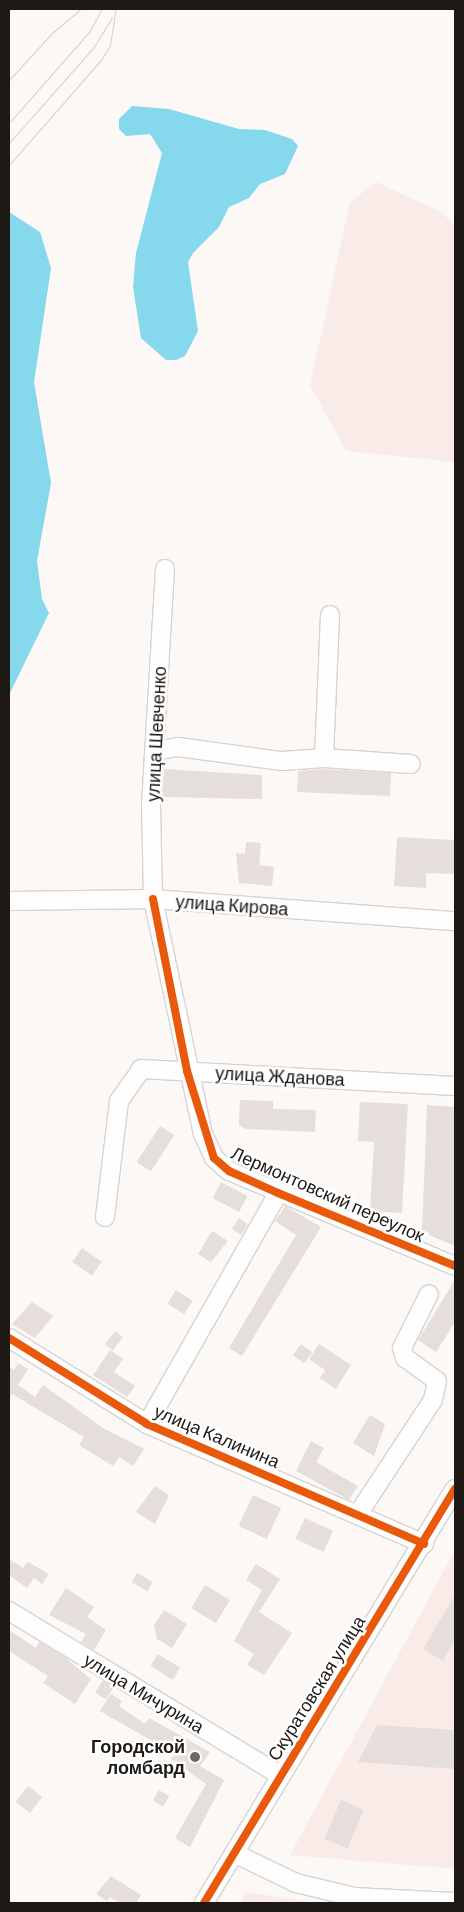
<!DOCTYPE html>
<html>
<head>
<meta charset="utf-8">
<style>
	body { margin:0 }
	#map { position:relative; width:464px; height:1912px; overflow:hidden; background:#fbf8f5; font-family:Barlow,sans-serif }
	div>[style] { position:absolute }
	.industrial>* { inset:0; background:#f9ece8 }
	.water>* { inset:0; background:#86d8ed }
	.building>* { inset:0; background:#e6deda; transform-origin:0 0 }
	.roads { filter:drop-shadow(1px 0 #d7d3d0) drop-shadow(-1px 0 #d7d3d0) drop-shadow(0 1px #d7d3d0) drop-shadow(0 -1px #d7d3d0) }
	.minor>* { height:18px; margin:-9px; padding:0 9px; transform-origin:9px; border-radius:9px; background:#fefefe }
	.tram>* { height:1px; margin:-0.5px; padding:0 0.5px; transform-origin:0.5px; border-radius:0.5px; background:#d0cece }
	.cycleway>* { height:8px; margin:-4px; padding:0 4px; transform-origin:4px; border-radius:4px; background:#e8590c }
	.dots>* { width:14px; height:14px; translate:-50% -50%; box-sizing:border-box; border:2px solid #fff; border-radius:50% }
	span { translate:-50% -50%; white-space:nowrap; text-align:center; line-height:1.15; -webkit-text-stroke:5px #fff; paint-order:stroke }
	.street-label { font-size:18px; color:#1e1915 }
	.poi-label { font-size:18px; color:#1e1915; font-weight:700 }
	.right { translate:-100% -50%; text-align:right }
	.frame { position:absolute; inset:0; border:10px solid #1e1915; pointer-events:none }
</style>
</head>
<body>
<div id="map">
	<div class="industrial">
		<div style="clip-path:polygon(376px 182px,441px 212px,455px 225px,455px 462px,346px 451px,310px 385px,350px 202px)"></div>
		<div style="clip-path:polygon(455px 1550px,455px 1869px,290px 1855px)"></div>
		<div style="clip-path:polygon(246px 1892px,315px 1903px,241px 1903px)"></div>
	</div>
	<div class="water">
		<div style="clip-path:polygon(132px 106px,169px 109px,239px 129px,265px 130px,292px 139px,298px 146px,285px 174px,260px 184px,249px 198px,229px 207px,219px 227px,193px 253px,188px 262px,198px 331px,185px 356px,176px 360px,166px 360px,141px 338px,133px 287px,136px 253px,162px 153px,150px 134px,126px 136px,119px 129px,119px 119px)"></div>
		<div style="clip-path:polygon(9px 212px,40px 232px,51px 268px,34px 382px,51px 483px,37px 561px,42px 599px,49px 613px,9px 695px)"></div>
	</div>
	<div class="building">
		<div style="clip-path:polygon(164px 769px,262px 775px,262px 799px,162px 797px)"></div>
		<div style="clip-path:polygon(324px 769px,391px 773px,390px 796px,297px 792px,298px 771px)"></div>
		<div style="clip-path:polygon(397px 837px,455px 840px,455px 874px,426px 873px,426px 888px,394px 886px)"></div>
		<div style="clip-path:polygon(246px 842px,261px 843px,259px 865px,274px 867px,272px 886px,239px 883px,236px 853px,245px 854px)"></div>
		<div style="clip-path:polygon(240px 1100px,273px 1101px,273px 1109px,316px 1110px,315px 1132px,246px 1129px,239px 1125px)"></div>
		<div style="clip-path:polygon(360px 1102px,408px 1104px,402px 1213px,370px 1211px,374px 1142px,358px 1141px)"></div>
		<div style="clip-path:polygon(427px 1105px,455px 1107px,455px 1246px,422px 1232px)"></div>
		<div style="left:160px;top:1126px;width:17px;height:43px;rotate:33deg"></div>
		<div style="left:221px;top:1182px;width:30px;height:18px;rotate:28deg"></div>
		<div style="clip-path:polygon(285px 1206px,321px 1227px,242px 1356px,229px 1348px,296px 1235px,275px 1221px)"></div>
		<div style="left:239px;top:1218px;width:11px;height:13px;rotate:34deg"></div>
		<div style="clip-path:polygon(212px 1231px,228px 1241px,211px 1262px,198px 1254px)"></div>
		<div style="left:82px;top:1248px;width:24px;height:17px;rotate:35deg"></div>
		<div style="clip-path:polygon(455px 1280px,455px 1322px,436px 1352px,418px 1340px)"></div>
		<div style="left:176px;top:1290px;width:20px;height:16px;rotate:33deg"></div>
		<div style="clip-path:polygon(32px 1302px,53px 1316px,35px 1338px,12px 1324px)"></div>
		<div style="left:115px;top:1331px;width:10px;height:17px;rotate:37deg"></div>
		<div style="left:301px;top:1344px;width:14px;height:14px;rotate:36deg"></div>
		<div style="clip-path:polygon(319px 1344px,351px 1365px,336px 1389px,320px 1378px,325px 1370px,309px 1359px)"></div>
		<div style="clip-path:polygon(110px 1350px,123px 1359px,114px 1372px,135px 1386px,127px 1397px,93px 1375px)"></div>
		<div style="clip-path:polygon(18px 1363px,28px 1369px,18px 1385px,35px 1397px,43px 1385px,103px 1428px,144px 1449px,133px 1466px,119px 1457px,113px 1466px,79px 1445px,84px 1437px,12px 1394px,9px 1400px,9px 1367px,14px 1370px)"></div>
		<div style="clip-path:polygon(370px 1415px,385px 1424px,374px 1456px,353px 1443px)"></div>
		<div style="clip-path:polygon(311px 1441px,324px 1448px,316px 1462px,358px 1486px,349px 1500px,296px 1471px)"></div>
		<div style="clip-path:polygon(155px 1486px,169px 1495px,155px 1524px,136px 1512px)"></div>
		<div style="left:253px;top:1495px;width:31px;height:34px;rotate:25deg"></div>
		<div style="left:305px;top:1518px;width:31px;height:23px;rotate:25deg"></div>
		<div style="clip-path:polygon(9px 1559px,23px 1568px,28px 1562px,49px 1574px,42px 1584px,34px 1578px,27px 1588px,9px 1575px)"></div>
		<div style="clip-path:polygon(256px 1564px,280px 1579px,259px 1612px,292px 1633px,264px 1675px,247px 1665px,254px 1654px,234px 1641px,262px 1590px,246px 1580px)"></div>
		<div style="left:137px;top:1573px;width:18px;height:11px;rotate:29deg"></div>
		<div style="left:205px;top:1585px;width:29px;height:27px;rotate:31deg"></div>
		<div style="clip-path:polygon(66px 1588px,94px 1607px,87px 1617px,106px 1630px,94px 1650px,81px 1642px,86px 1634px,49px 1615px)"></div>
		<div style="clip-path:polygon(455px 1595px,455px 1639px,443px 1661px,423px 1649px)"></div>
		<div style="clip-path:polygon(164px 1610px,187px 1624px,172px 1648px,157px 1639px,154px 1625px)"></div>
		<div style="clip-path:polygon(9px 1630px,36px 1648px,39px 1642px,62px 1655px,91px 1679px,75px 1704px,43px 1683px,48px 1676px,9px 1651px)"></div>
		<div style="left:158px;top:1654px;width:26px;height:14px;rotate:32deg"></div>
		<div style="left:103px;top:1680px;width:13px;height:15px;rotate:32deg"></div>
		<div style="clip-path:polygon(111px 1694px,122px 1701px,119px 1706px,145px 1724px,149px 1718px,210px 1752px,200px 1766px,224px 1780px,190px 1847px,175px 1838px,206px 1784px,171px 1759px,175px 1754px,100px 1711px)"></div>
		<div style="clip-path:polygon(377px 1725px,455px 1730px,455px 1769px,358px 1762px)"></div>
		<div style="left:28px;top:1786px;width:18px;height:20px;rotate:38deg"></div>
		<div style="left:159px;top:1790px;width:12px;height:12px;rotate:31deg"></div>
		<div style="left:341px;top:1800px;width:25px;height:42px;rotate:23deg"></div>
		<div style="clip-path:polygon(111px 1876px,141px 1895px,136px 1903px,120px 1903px,110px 1897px,107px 1901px,96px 1894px)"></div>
	</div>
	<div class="roads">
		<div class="minor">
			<div style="left:165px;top:569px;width:235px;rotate:93.4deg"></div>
			<div style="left:151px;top:804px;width:95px;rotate:88.8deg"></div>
			<div style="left:153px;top:899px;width:240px;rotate:78deg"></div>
			<div style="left:203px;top:1134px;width:26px;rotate:65deg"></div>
			<div style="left:214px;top:1158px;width:20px;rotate:41deg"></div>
			<div style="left:229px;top:1171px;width:245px;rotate:22.8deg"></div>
			<div style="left:155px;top:751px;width:23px;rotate:-10deg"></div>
			<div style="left:178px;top:747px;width:105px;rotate:7.7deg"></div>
			<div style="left:282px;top:761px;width:42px;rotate:-4.1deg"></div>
			<div style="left:324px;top:758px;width:87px;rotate:3.9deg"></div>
			<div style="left:324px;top:758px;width:143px;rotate:-87.6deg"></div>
			<div style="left:9px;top:901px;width:144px;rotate:-0.8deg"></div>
			<div style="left:153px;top:899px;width:303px;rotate:4.2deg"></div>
			<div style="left:105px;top:1217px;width:117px;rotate:-83.1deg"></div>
			<div style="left:119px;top:1101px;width:39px;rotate:-55deg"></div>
			<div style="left:141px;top:1069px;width:314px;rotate:3.1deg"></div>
			<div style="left:9px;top:1338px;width:163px;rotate:31.9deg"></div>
			<div style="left:147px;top:1424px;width:302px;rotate:23.4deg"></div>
			<div style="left:147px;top:1424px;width:266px;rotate:-60.4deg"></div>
			<div style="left:358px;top:1514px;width:136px;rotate:-56.7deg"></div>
			<div style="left:433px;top:1400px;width:19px;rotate:-78deg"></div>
			<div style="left:437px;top:1381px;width:39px;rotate:-144deg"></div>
			<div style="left:405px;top:1358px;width:10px;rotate:-107deg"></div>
			<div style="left:402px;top:1348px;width:60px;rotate:-63.4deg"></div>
			<div style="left:9px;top:1611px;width:317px;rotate:31.2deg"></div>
			<div style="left:234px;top:1853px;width:69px;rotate:25.8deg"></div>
			<div style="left:296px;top:1883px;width:60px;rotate:13.6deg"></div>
			<div style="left:354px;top:1897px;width:101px;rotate:2.8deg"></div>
			<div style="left:204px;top:1903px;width:484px;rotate:-58.8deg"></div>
		</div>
	</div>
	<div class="tram">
		<div style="left:9px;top:80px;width:64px;rotate:-47.5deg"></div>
		<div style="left:52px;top:33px;width:38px;rotate:-40deg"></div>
		<div style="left:9px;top:123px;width:121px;rotate:-48.7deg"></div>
		<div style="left:89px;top:32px;width:26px;rotate:-61deg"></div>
		<div style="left:9px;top:143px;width:127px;rotate:-48.5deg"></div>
		<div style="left:93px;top:48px;width:36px;rotate:-58deg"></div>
		<div style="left:9px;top:165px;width:140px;rotate:-48.8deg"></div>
		<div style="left:101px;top:60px;width:17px;rotate:-59deg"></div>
		<div style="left:110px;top:45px;width:36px;rotate:-81deg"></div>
	</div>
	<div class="cycleway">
		<div style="left:153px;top:899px;width:175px;rotate:78.8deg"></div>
		<div style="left:187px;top:1071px;width:91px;rotate:72.8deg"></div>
		<div style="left:214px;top:1158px;width:20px;rotate:41deg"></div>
		<div style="left:229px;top:1171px;width:54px;rotate:24.2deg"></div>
		<div style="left:278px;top:1193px;width:191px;rotate:22.4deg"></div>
		<div style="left:9px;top:1338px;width:163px;rotate:31.9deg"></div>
		<div style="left:147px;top:1424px;width:302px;rotate:23.4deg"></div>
		<div style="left:204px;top:1903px;width:484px;rotate:-58.8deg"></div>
	</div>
	<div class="dots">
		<div style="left:195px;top:1757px;background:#6b6763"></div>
	</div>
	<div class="street-label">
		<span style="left:156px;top:734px;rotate:-87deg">улица Шевченко</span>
		<span style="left:232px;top:905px;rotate:4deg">улица Кирова</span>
		<span style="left:280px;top:1076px;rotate:3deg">улица Жданова</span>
		<span style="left:328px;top:1194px;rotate:24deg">Лермонтовский переулок</span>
		<span style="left:217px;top:1436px;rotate:23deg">улица Калинина</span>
		<span style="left:316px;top:1688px;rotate:-58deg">Скуратовская улица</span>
		<span style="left:144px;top:1693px;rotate:31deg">улица Мичурина</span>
	</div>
	<div class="poi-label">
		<span class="right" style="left:185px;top:1757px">Городской<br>ломбард</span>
	</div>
	<div class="frame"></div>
</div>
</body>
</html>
